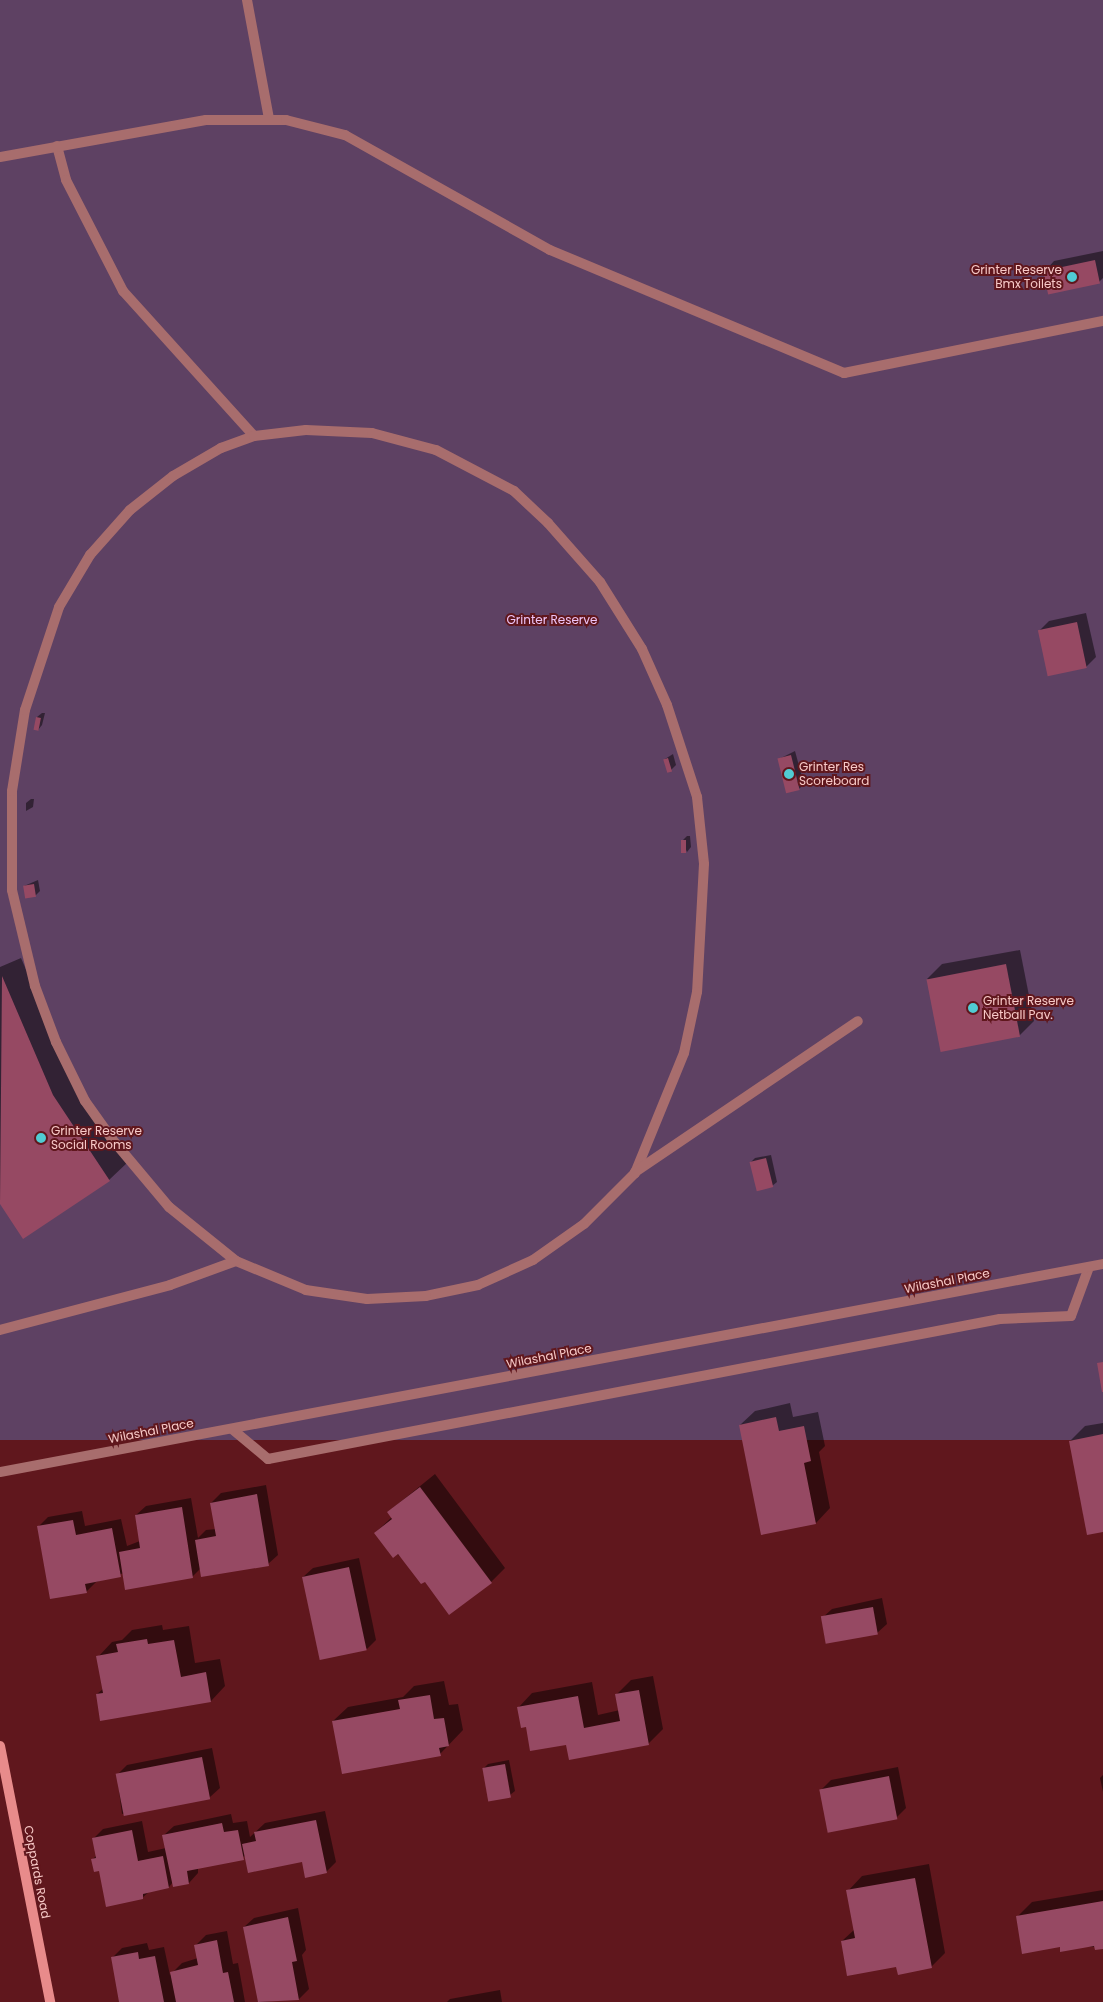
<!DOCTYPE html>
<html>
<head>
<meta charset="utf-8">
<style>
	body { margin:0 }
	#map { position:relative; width:1103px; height:2002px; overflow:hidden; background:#60171d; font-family:Poppins,sans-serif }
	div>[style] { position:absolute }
	.green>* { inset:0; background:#5e4163; transform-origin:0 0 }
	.shadow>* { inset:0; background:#0007 }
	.building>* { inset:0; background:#964963; transform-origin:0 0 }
	.lane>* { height:10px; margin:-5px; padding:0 5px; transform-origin:5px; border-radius:5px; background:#a86d6d }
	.street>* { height:10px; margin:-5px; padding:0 5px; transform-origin:5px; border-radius:5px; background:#a86d6d }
	.secondary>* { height:10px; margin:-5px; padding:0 5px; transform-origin:5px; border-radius:5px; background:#e88b8b }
	.dots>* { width:14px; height:14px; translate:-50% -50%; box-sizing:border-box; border:2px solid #60171d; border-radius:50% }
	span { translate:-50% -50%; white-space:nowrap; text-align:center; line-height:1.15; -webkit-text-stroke:4px #60171d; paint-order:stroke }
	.poi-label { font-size:12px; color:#f8cac8 }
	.right { translate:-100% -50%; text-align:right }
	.left { translate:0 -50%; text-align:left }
	.park-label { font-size:12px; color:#eec4f7 }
	.street-label { font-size:12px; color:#f8cac8 }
</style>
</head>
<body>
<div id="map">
	<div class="green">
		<div style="left:0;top:0;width:1103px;height:1440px"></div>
	</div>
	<div class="shadow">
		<div style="clip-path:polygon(1103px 251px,1103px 278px,1099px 282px,1045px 271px,1054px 261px)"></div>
		<div style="clip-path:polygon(1086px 613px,1096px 657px,1086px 667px,1039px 631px,1049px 621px)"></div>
		<div style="clip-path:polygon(42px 713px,45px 713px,42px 725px,38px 730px,37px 717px)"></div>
		<div style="clip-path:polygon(795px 751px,804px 784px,799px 789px,779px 759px)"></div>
		<div style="clip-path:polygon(673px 754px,676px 765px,671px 770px,665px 759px)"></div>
		<div style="clip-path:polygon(31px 799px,34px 799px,33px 807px,26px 811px,26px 803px)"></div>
		<div style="clip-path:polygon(687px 836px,690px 836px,691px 847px,687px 852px,682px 841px)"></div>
		<div style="clip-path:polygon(38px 880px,40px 891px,35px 896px,24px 886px)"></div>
		<div style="clip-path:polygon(1020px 950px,1034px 1021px,1019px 1036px,927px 979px,942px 964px)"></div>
		<div style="clip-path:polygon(21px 958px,72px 1076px,128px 1162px,109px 1180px,23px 1237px,0 1202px,0 967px)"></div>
		<div style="clip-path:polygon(771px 1155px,777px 1182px,772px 1186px,750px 1163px,755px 1158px)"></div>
		<div style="clip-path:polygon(790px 1403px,793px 1417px,818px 1412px,825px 1446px,819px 1452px,830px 1508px,816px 1523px,740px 1425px,755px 1411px)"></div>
		<div style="clip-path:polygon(1103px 1423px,1103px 1531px,1070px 1441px,1085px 1426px)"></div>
		<div style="clip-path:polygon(435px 1474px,505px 1568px,491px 1582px,425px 1580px,375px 1533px,392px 1517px,388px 1512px)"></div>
		<div style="clip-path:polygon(266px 1485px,278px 1555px,268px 1564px,201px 1568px,193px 1576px,126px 1588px,124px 1573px,96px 1582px,86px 1592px,38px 1527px,48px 1517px,82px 1511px,85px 1526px,121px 1519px,127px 1546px,140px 1541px,136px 1515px,146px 1506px,191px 1498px,198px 1538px,206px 1530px,216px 1529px,211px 1503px,221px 1493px)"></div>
		<div style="clip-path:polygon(359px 1558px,376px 1640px,367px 1649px,303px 1577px,313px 1568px)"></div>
		<div style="clip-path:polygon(882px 1598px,887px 1624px,877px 1633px,822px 1618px,832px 1609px)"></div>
		<div style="clip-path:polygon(162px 1625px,163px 1630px,189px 1626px,195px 1663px,220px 1659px,225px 1686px,211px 1701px,97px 1694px,104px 1688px,98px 1657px,112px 1642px,122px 1640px,132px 1630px)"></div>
		<div style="clip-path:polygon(653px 1676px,663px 1729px,648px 1744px,567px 1744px,527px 1725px,518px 1708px,532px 1693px,592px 1682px,598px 1715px,620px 1710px,617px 1694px,631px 1680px)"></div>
		<div style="clip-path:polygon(444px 1681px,449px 1705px,458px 1704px,463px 1730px,440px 1754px,333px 1721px,348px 1707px,403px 1697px,414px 1686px)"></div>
		<div style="clip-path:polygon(212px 1748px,220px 1788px,210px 1797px,122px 1814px,117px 1775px,127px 1765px)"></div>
		<div style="clip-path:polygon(509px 1760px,515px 1791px,510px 1795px,483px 1769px,488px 1764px)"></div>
		<div style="clip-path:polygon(898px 1767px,906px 1808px,896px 1818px,821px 1790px,831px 1780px)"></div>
		<div style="clip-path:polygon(1103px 1775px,1103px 1792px,1100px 1778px)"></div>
		<div style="clip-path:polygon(325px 1811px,336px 1862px,326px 1872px,303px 1861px,246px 1856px,198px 1868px,198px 1873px,189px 1883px,173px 1882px,169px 1887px,150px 1891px,142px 1898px,100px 1869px,93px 1859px,97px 1855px,94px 1838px,103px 1829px,142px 1821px,148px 1852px,166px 1848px,164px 1835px,174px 1826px,231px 1814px,233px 1823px,247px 1821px,250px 1837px,265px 1823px)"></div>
		<div style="clip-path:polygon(929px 1864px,945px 1953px,931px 1967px,897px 1966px,842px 1941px,855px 1929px,848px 1891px,862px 1876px)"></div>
		<div style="clip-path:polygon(1103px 1890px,1103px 1947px,1061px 1946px,1017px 1917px,1032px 1902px)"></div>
		<div style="clip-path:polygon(298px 1908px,306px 1950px,302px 1955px,309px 1989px,299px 1999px,259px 2002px,244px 1927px,254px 1918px)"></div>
		<div style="clip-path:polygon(227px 1931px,233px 1964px,238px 1963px,245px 2002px,120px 2002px,112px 1958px,122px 1948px,147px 1943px,149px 1950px,164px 1947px,170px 1975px,182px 1963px,198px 1958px,196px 1945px,206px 1935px)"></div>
		<div style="clip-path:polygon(500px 1990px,502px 2002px,447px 2002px,450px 1999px)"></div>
	</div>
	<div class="building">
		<div style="left:1095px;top:260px;width:24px;height:53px;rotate:78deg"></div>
		<div style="left:1077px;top:622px;width:47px;height:40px;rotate:78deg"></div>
		<div style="left:36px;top:717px;width:5px;height:13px;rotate:11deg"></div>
		<div style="left:791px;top:755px;width:36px;height:14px;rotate:76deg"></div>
		<div style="left:668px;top:758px;width:14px;height:5px;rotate:73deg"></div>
		<div style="left:681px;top:840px;width:5px;height:13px"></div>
		<div style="left:34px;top:884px;width:13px;height:11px;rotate:81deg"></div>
		<div style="left:1006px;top:964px;width:74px;height:81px;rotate:79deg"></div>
		<div style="clip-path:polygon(2px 976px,53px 1095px,110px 1181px,23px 1239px,0 1204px)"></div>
		<div style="left:766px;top:1158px;width:30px;height:17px;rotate:76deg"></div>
		<div style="clip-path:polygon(1103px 1362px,1103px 1392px,1102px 1392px,1097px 1363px)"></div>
		<div style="clip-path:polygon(776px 1417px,779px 1431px,804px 1426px,811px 1461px,804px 1463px,816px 1524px,761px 1535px,739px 1425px)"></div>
		<div style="clip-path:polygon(1103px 1434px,1103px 1532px,1087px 1535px,1069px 1441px)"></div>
		<div style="clip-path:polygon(420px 1487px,492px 1583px,449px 1615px,425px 1582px,421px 1584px,398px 1554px,393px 1558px,374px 1533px,392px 1519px,387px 1512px)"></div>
		<div style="clip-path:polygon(257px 1494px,269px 1566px,201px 1577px,195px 1540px,216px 1536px,210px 1503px)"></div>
		<div style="clip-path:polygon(182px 1507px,193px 1578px,125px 1590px,119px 1552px,140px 1548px,135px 1515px)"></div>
		<div style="clip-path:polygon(73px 1520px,76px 1535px,112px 1528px,121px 1577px,85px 1584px,87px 1593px,50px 1599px,37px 1526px)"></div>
		<div style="left:349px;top:1567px;width:85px;height:48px;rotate:78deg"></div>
		<div style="left:873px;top:1607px;width:28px;height:53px;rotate:80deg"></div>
		<div style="clip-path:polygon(147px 1639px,148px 1644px,174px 1640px,181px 1677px,206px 1672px,211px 1702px,100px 1721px,96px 1694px,103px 1693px,96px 1656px,118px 1652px,116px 1644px)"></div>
		<div style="clip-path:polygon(639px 1690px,649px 1745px,569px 1760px,566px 1745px,530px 1751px,526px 1727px,521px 1728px,517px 1707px,578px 1696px,584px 1728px,620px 1721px,615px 1694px)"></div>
		<div style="clip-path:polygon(430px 1695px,434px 1719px,444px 1718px,449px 1746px,439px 1748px,441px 1756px,342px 1774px,332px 1721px,400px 1709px,398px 1700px)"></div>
		<div style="left:202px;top:1757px;width:43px;height:88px;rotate:79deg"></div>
		<div style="left:505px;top:1764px;width:34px;height:23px;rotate:80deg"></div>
		<div style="left:889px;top:1776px;width:44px;height:71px;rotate:79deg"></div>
		<div style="clip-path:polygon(316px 1820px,327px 1873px,305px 1878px,302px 1862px,248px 1873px,242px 1844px,256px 1841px,254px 1832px)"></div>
		<div style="clip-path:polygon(222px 1823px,224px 1832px,238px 1830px,244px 1860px,187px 1871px,189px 1884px,173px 1887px,162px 1835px)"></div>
		<div style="clip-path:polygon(132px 1830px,138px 1861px,163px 1856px,169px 1888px,143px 1894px,143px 1899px,106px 1907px,99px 1871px,94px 1872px,91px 1859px,96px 1858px,92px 1838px)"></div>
		<div style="clip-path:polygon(915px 1878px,932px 1968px,898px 1975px,896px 1967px,847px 1976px,841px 1941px,855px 1938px,846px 1890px)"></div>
		<div style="clip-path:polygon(1103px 1901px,1103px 1949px,1095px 1950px,1094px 1946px,1060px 1952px,1060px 1947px,1022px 1954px,1016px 1916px)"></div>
		<div style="clip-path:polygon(288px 1917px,297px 1961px,292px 1962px,299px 2000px,258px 2002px,243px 1927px)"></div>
		<div style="clip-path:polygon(217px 1940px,223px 1973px,228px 1972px,234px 2002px,176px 2002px,170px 1972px,198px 1965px,194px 1945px)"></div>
		<div style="clip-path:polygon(138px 1952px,139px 1959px,155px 1956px,164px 2002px,119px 2002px,111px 1957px)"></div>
	</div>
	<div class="lane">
		<div style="left:247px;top:0;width:121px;rotate:79.5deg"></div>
		<div style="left:57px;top:146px;width:35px;rotate:75deg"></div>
		<div style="left:66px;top:180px;width:125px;rotate:62.8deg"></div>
		<div style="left:123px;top:291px;width:195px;rotate:47.9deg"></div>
		<div style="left:0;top:157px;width:209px;rotate:-10.2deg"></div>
		<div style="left:206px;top:120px;width:80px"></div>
		<div style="left:286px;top:120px;width:61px;rotate:14.3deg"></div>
		<div style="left:345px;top:135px;width:235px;rotate:29.3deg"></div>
		<div style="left:550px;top:250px;width:319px;rotate:22.7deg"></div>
		<div style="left:844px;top:373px;width:264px;rotate:-11.4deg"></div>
		<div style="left:306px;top:430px;width:66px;rotate:2.6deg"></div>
		<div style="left:372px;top:433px;width:66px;rotate:14.9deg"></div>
		<div style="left:436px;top:450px;width:88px;rotate:27.7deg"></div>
		<div style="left:514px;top:491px;width:47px;rotate:43.3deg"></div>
		<div style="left:548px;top:523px;width:79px;rotate:48.6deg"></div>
		<div style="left:600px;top:582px;width:79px;rotate:57.9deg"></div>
		<div style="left:642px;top:649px;width:61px;rotate:65.9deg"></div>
		<div style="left:667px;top:705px;width:97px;rotate:71.9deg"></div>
		<div style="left:697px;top:797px;width:67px;rotate:84deg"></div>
		<div style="left:704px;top:864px;width:128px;rotate:93.1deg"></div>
		<div style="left:697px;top:992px;width:62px;rotate:102deg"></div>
		<div style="left:684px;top:1053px;width:130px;rotate:112.2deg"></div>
		<div style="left:635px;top:1173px;width:72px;rotate:135deg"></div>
		<div style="left:584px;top:1224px;width:62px;rotate:144.8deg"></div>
		<div style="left:533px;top:1260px;width:60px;rotate:155.6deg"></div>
		<div style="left:478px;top:1285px;width:53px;rotate:168.1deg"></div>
		<div style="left:426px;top:1296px;width:59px;rotate:177.1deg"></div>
		<div style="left:367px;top:1299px;width:62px;rotate:-171.6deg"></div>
		<div style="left:306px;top:1290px;width:76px;rotate:-157.5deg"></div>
		<div style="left:236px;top:1261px;width:86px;rotate:-141.1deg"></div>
		<div style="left:169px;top:1207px;width:89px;rotate:-130deg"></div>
		<div style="left:112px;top:1139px;width:47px;rotate:-125.4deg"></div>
		<div style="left:85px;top:1101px;width:66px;rotate:-116.2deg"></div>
		<div style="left:56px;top:1042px;width:60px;rotate:-110.6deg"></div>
		<div style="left:35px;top:986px;width:99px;rotate:-103.5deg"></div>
		<div style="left:12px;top:890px;width:99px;rotate:-90deg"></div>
		<div style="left:12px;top:791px;width:82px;rotate:-80.9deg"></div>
		<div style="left:25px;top:710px;width:108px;rotate:-71.7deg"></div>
		<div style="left:59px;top:607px;width:61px;rotate:-59.2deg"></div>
		<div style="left:90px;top:555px;width:60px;rotate:-48.4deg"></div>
		<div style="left:130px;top:510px;width:55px;rotate:-38.3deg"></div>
		<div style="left:173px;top:476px;width:56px;rotate:-30.3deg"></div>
		<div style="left:221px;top:448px;width:35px;rotate:-20deg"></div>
		<div style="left:254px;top:436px;width:52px;rotate:-6.6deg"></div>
		<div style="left:635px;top:1172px;width:269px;rotate:-34.1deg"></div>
		<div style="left:0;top:1330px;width:176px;rotate:-14.8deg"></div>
		<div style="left:170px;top:1285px;width:70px;rotate:-20deg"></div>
	</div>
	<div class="street">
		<div style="left:232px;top:1429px;width:47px;rotate:39.8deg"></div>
		<div style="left:268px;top:1459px;width:745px;rotate:-10.83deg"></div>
		<div style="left:1000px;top:1319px;width:71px;rotate:-2.4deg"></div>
		<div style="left:1071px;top:1316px;width:52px;rotate:-69.8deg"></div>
		<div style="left:0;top:1472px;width:1122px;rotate:-10.68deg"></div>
	</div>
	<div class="secondary">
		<div style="left:0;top:1746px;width:261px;rotate:78.9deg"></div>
	</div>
	<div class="dots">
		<div style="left:1072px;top:277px;background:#51ccd3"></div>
		<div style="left:789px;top:774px;background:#51ccd3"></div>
		<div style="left:973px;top:1008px;background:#51ccd3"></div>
		<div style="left:41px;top:1138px;background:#51ccd3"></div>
	</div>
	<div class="poi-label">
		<span class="right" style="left:1062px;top:277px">Grinter Reserve<br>Bmx Toilets</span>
		<span class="left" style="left:799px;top:774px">Grinter Res<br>Scoreboard</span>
		<span class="left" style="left:983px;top:1008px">Grinter Reserve<br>Netball Pav.</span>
		<span class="left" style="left:51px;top:1138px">Grinter Reserve<br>Social Rooms</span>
	</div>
	<div class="park-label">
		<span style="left:552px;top:620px">Grinter Reserve</span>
	</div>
	<div class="street-label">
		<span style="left:947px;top:1281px;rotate:-11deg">Wilashal Place</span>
		<span style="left:549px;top:1356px;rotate:-11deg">Wilashal Place</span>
		<span style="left:151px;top:1431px;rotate:-11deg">Wilashal Place</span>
		<span style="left:37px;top:1872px;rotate:79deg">Coppards Road</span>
	</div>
</div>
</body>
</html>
